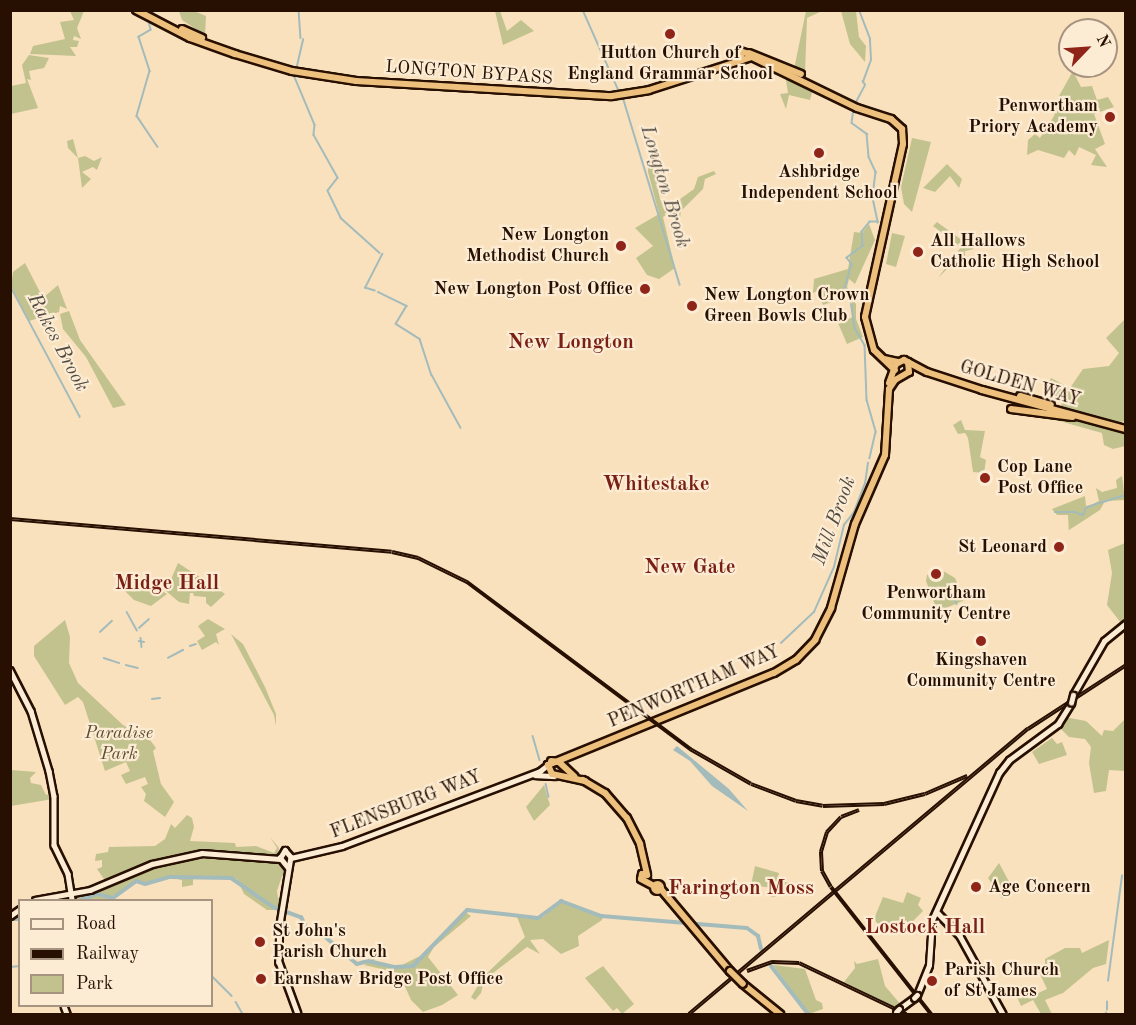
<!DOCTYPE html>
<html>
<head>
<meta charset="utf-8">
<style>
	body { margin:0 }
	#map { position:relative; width:1136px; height:1025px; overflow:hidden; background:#fae1bd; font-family:"Old Standard TT",serif }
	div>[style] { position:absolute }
	.green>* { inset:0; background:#c2c28e }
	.water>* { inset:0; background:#a3bbbb }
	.stream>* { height:1.5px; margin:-0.75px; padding:0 0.75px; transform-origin:0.75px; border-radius:0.75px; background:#a3bbbb }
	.river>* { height:4px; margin:-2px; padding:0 2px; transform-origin:2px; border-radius:2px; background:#a3bbbb }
	.roads { filter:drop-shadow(2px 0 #270f01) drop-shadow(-2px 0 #270f01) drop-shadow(0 2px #270f01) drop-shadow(0 -2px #270f01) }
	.secondary>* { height:4.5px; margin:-2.25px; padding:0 2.25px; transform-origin:2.25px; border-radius:2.25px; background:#fcecd4 }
	.trunk>* { height:6px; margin:-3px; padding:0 3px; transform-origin:3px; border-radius:3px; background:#edc07e }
	.trunk>.ring { margin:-3px; padding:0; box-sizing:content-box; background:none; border:6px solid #edc07e; border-radius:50% }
	.rail>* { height:4px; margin-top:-2px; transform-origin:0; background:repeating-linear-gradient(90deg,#fcecd4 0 4.5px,#270f01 0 9px); box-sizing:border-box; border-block:2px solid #270f01 }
	.bridges { filter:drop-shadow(2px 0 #270f01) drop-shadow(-2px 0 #270f01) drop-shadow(0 2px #270f01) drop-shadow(0 -2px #270f01) }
	.secondary-bridge>* { height:4.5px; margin:-2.25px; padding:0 2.25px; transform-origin:2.25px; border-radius:2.25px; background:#fcecd4 }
	.trunk-bridge>* { height:6px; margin:-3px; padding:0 3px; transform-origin:3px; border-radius:3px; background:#edc07e }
	.dots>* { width:16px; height:16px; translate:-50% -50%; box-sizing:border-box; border:3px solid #fcecd4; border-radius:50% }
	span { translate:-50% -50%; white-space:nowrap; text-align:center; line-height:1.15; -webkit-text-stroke:4.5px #fcecd4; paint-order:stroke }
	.poi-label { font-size:18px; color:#270f01; font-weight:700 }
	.right { translate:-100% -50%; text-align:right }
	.left { translate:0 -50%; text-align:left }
	.street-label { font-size:18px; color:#270f01 }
	.park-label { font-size:18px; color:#5d4e32; font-style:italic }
	.water-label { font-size:20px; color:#524b42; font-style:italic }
	.quarter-label { font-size:21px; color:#7a1f14; font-weight:700 }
	.frame { position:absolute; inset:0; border:12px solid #270f01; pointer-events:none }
	.legend { position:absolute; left:18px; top:899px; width:195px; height:108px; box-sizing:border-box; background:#fcecd4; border:2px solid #a79480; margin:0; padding:8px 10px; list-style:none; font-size:18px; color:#270f01 }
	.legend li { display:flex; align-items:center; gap:12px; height:30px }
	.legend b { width:30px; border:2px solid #a79480 }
	.north { position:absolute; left:1058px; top:18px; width:60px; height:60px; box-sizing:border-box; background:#fcecd4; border:2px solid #a79480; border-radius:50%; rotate:65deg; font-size:16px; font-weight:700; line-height:24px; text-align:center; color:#270f01 }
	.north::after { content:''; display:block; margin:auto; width:21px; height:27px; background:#8f2418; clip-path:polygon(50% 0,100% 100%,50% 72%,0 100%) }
</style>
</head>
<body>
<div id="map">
	<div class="green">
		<div style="clip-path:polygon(70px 11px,84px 11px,77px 28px,81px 39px,74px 36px,73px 40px,79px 41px,77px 47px,70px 47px,76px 56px,30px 54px,33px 46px,65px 39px,60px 22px,74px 20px)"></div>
		<div style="clip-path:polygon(179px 11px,194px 11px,206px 16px,205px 35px,182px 20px)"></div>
		<div style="clip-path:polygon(495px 11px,500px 11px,507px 31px,521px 20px,534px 31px,503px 45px)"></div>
		<div style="clip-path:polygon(806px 11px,822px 11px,807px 18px,805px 74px,794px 69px)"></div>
		<div style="clip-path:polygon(841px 11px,856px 11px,859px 37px,866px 46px,865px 62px,850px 44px)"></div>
		<div style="clip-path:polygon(29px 55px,49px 58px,44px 68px,29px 71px,31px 80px,27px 79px,38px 108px,11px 114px,11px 86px,26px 83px,22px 65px)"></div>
		<div style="clip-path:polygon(1073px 71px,1081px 87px,1092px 86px,1097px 100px,1108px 97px,1114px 107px,1094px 114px,1105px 144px,1095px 149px,1107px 167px,1091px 165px,1096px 155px,1079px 147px,1075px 156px,1069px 150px,1064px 158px,1038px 150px,1027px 155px,1028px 140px,1035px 134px,1040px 138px,1054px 116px,1059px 96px)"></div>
		<div style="clip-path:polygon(785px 74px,813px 89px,810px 100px,789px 95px,786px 109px,780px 94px,788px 93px)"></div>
		<div style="clip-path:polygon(912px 138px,931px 142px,912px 212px,904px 204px,901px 187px)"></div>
		<div style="clip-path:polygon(73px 139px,78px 158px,85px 156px,94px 161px,102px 157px,97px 170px,93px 167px,82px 172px,91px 179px,82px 188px,78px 158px,68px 148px,67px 141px)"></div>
		<div style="clip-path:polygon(653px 161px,660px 199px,669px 207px,694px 189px,698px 177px,714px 171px,716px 174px,705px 179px,703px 189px,681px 211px,680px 218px,668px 214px,663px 217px,675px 268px,659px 279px,647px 275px,636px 258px,653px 246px,635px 228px,659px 214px,648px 172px,648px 165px)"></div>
		<div style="clip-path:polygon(947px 164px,962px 179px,959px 188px,950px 176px,935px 192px,923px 188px)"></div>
		<div style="clip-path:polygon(937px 222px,974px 249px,965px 251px,965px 259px,960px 256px,938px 278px,961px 247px,933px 226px)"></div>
		<div style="clip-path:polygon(869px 224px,875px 240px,855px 284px,849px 279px,847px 287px,856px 302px,856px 319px,863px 337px,847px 344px,838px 323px,853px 317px,850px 303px,846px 297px,823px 305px,817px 291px,813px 293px,814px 279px,848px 269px,854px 232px,862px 233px)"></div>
		<div style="clip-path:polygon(892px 233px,905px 236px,896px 267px,886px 264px)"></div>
		<div style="clip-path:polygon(25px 263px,43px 298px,58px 285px,67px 309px,60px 306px,59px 312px,29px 321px,11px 286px,13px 272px)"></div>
		<div style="clip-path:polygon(69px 311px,80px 340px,126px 405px,113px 408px,86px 357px,63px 329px,60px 314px)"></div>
		<div style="clip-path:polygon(1125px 319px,1125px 422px,1121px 421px,1125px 428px,1061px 408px,1062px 399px,1044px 391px,1051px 378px,1070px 388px,1083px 369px,1109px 366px,1119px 353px,1106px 338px)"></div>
		<div style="clip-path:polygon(1058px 416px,1125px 432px,1125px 446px,1113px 449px,1104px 445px,1102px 433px,1056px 420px)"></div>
		<div style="clip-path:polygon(961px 420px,965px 430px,985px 431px,980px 457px,986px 460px,984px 473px,973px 472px,968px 438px,965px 433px,958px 434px,953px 425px)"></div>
		<div style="clip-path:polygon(1122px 476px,1125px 500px,1105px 501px,1100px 510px,1069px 530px,1069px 535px,1068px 515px,1057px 515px,1052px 509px,1085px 496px,1086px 506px,1093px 504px,1099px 501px,1096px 488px,1102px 492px,1117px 488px,1116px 480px)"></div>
		<div style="clip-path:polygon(1125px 543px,1125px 621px,1121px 623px,1107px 605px,1112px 573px,1108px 550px)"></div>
		<div style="clip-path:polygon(178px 563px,209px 583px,225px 594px,211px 607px,206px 603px,206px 597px,194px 596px,193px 593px,190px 593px,189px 604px,179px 602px,166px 591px)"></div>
		<div style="clip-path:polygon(940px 569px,955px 578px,965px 600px,946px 608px,948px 615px,940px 618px,926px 581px,927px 575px)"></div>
		<div style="clip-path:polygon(131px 578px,148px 583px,167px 594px,151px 606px,134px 600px,125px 591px,136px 587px)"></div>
		<div style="clip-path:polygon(208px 619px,225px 629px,216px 634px,219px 645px,216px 642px,202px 650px,197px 641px,205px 636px,198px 626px)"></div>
		<div style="clip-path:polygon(65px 620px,70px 637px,69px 663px,78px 683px,123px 725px,150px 740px,156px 748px,153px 751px,161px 784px,174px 802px,165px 817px,144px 801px,146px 794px,141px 787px,148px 784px,145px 777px,126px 784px,121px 775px,130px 771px,126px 762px,105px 771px,83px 702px,78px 697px,65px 705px,34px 656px,34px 646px)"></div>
		<div style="clip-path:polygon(231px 634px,243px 644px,265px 687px,276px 714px,276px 726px,274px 715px)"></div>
		<div style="clip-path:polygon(1064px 717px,1086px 721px,1102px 736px,1104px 730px,1113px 731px,1125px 719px,1125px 771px,1109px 770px,1106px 791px,1094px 793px,1089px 763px,1091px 747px,1085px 739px,1069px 737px,1058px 726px)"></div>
		<div style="clip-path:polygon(1052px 738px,1057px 744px,1062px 742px,1067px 755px,1039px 764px,1032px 752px)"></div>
		<div style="clip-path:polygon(11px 770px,36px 772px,30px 778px,31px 783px,41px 785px,46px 795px,53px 793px,53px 799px,11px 806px)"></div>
		<div style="clip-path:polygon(544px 785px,550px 805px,534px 821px,526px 807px)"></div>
		<div style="clip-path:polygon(187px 815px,192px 818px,194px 827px,190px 841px,235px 843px,236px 847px,256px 846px,274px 853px,277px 848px,270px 837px,279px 848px,278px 853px,280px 852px,275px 855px,225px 851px,183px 854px,152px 862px,102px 884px,104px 879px,97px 869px,102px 867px,102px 860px,95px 861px,96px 854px,108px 852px,109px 847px,155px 846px,165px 839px,171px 824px,175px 828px)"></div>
		<div style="clip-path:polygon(232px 856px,278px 859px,287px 866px,287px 875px,282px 876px,277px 891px,278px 898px,285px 901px,283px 910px,267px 910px,244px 894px,237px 879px,221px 877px,193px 878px,193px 885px,182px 887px,182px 880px,172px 878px,148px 884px,139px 882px,126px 887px,113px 900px,73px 900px,75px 894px,106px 888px,165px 863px)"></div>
		<div style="clip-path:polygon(999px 863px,1014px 891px,1002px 898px,988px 878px)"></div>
		<div style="clip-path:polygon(755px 866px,779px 873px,777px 880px,790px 883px,789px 890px,782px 889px,775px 897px,771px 897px,773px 888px,751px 885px)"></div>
		<div style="clip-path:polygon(907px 892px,921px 898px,918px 905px,923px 911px,911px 923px,899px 921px,897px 926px,877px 923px,874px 919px,883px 897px,903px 903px)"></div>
		<div style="clip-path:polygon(560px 901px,603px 916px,602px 920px,578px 936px,579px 946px,561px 954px,543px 939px,530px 940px,540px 954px,527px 947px,484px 980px,481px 993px,475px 1000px,471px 997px,484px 976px,525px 937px,517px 917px,543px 917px)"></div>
		<div style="clip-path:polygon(465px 912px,471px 916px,434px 947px,428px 957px,458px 995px,442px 1005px,423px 1012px,411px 1000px,399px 973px,364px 965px,374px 958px,376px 964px,400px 966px,420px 956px,414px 964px,405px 965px,416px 965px)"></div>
		<div style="clip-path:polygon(1109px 940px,1106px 964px,1093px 968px,1063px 993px,1045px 1000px,1052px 1014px,1041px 1014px,1033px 1000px,1021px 1006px,1017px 997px,1031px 990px,1034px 995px,1047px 989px,1039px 972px,1045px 972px,1045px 959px,1065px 948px,1080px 948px,1082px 953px)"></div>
		<div style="clip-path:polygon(878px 959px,885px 986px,902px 1006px,897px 1009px,844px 982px,855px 968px,854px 961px,857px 964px)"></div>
		<div style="clip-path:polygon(773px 965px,805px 969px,816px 1000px,822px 1003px,823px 1009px,809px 1014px)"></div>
		<div style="clip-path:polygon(603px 966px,634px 1004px,622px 1014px,617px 1008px,613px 1011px,585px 978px)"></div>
	</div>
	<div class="water">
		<div style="clip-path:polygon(677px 746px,729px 789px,748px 811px,712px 786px,690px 761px,673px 750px)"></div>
	</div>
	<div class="stream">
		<div style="left:150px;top:10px;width:4px;rotate:34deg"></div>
		<div style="left:299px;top:10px;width:28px;rotate:86deg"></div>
		<div style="left:583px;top:10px;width:89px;rotate:66deg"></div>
		<div style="left:149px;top:21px;width:9px;rotate:77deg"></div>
		<div style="left:151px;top:30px;width:14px;rotate:150deg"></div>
		<div style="left:139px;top:37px;width:36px;rotate:72deg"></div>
		<div style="left:150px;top:71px;width:47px;rotate:106.1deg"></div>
		<div style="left:137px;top:116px;width:37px;rotate:56deg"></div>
		<div style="left:297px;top:66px;width:27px;rotate:-77deg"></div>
		<div style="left:294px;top:75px;width:54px;rotate:67.2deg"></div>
		<div style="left:315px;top:125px;width:10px;rotate:96deg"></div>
		<div style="left:314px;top:135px;width:49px;rotate:60.8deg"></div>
		<div style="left:338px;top:178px;width:16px;rotate:128deg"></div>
		<div style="left:328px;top:191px;width:30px;rotate:64deg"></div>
		<div style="left:341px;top:218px;width:52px;rotate:41.9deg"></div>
		<div style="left:623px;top:97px;width:196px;rotate:73.1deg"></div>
		<div style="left:855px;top:104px;width:21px;rotate:-62deg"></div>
		<div style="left:865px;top:85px;width:4px;rotate:-124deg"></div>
		<div style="left:863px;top:82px;width:23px;rotate:-70deg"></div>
		<div style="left:871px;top:60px;width:21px;rotate:-93deg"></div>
		<div style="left:870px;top:39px;width:31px;rotate:-111deg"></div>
		<div style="left:854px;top:109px;width:14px;rotate:98deg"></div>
		<div style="left:852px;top:123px;width:19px;rotate:36deg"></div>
		<div style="left:867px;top:134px;width:23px;rotate:85deg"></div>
		<div style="left:869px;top:157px;width:17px;rotate:65deg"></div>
		<div style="left:876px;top:172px;width:26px;rotate:97deg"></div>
		<div style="left:873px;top:198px;width:25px;rotate:78deg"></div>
		<div style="left:878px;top:222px;width:8px;rotate:180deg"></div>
		<div style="left:870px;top:222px;width:13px;rotate:129deg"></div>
		<div style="left:862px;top:232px;width:14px;rotate:86deg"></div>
		<div style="left:863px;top:246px;width:20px;rotate:143deg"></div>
		<div style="left:847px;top:258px;width:8px;rotate:50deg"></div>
		<div style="left:852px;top:264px;width:25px;rotate:106deg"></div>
		<div style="left:845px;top:288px;width:13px;rotate:63deg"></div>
		<div style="left:851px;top:300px;width:28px;rotate:82deg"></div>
		<div style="left:855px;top:328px;width:20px;rotate:60deg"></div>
		<div style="left:865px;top:345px;width:55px;rotate:87.9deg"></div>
		<div style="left:867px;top:400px;width:33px;rotate:74deg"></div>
		<div style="left:876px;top:432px;width:27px;rotate:103deg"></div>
		<div style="left:10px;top:285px;width:147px;rotate:62deg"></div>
		<div style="left:375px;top:291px;width:10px;rotate:-163deg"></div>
		<div style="left:365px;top:288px;width:38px;rotate:-63deg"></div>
		<div style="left:378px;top:292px;width:32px;rotate:26deg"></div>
		<div style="left:407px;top:306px;width:21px;rotate:121deg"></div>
		<div style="left:396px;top:324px;width:28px;rotate:32deg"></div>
		<div style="left:420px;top:339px;width:38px;rotate:72deg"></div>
		<div style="left:432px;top:375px;width:60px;rotate:61.3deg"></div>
		<div style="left:80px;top:416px;width:1px;rotate:90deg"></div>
		<div style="left:1100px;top:503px;width:24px;rotate:-17deg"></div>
		<div style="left:1055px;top:512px;width:21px"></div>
		<div style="left:1077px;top:513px;width:6px;rotate:18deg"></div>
		<div style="left:1083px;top:515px;width:8px;rotate:-67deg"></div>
		<div style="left:1086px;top:508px;width:14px;rotate:-21deg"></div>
		<div style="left:951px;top:590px;width:15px;rotate:67deg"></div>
		<div style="left:127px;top:612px;width:21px;rotate:61deg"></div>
		<div style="left:939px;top:613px;width:8px;rotate:-23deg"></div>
		<div style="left:139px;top:628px;width:13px;rotate:-42deg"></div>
		<div style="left:100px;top:632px;width:16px;rotate:-43deg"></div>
		<div style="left:141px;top:638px;width:9px;rotate:84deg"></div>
		<div style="left:139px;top:641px;width:5px;rotate:11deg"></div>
		<div style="left:781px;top:643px;width:45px;rotate:-43.2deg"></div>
		<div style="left:814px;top:612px;width:49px;rotate:-66deg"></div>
		<div style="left:834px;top:567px;width:43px;rotate:-76.6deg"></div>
		<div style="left:844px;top:525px;width:16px;rotate:-52deg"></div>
		<div style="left:854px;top:512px;width:30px;rotate:-69deg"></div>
		<div style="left:865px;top:484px;width:21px;rotate:-82deg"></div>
		<div style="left:190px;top:646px;width:6px;rotate:-18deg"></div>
		<div style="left:104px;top:658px;width:16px;rotate:18deg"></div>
		<div style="left:168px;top:658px;width:17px;rotate:-28deg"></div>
		<div style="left:126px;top:665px;width:12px;rotate:14deg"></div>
		<div style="left:152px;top:699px;width:8px;rotate:-7deg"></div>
		<div style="left:533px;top:736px;width:25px;rotate:74deg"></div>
		<div style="left:546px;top:784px;width:13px;rotate:77deg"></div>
		<div style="left:10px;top:967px;width:10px;rotate:-6deg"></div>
		<div style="left:212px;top:976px;width:28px;rotate:45deg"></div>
		<div style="left:1108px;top:981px;width:106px;rotate:-82.4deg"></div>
		<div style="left:236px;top:1002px;width:14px;rotate:60deg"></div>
		<div style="left:1107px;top:1010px;width:8px;rotate:-90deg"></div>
		<div style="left:1106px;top:1014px;width:1px;rotate:-90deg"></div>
	</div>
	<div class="river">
		<div style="left:81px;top:900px;width:17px;rotate:-21deg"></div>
		<div style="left:97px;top:894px;width:16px;rotate:14deg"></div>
		<div style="left:113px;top:898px;width:29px;rotate:-36deg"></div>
		<div style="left:136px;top:881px;width:9px;rotate:18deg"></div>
		<div style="left:145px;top:884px;width:25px;rotate:-16deg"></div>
		<div style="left:169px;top:877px;width:62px;rotate:0.9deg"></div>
		<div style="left:231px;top:878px;width:51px;rotate:34.6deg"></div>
		<div style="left:273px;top:907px;width:30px;rotate:20deg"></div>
		<div style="left:301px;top:917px;width:11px;rotate:63deg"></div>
		<div style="left:306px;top:927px;width:11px;rotate:15deg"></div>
		<div style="left:317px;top:930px;width:52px;rotate:40.4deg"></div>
		<div style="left:357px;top:964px;width:11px;rotate:-15deg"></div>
		<div style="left:368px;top:961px;width:28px;rotate:13deg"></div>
		<div style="left:395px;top:967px;width:18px;rotate:-3deg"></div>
		<div style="left:413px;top:966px;width:78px;rotate:-46deg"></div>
		<div style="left:467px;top:910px;width:71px;rotate:6.4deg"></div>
		<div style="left:538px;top:918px;width:29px;rotate:-36deg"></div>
		<div style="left:561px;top:901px;width:43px;rotate:20.6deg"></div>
		<div style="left:601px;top:916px;width:146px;rotate:4.7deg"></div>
		<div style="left:747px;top:928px;width:14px;rotate:36deg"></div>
		<div style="left:758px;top:936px;width:13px;rotate:77deg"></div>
		<div style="left:11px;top:919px;width:9px"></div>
		<div style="left:771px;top:966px;width:61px;rotate:52.4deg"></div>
	</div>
	<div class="roads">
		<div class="secondary">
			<div style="left:10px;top:670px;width:46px;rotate:62.9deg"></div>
			<div style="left:31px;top:711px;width:63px;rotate:73.3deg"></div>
			<div style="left:49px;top:771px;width:25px;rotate:79deg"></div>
			<div style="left:54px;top:796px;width:49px;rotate:90deg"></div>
			<div style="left:54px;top:845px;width:32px;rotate:64deg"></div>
			<div style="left:68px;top:874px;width:26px;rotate:81deg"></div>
			<div style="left:1073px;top:695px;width:62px;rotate:-60.1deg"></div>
			<div style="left:1104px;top:641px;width:28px;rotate:-39deg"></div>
			<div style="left:535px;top:775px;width:19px;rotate:3deg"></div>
			<div style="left:291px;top:858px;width:52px;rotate:-13.2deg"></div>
			<div style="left:342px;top:846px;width:212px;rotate:-20.7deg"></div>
			<div style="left:540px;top:771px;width:11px;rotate:-38deg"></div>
			<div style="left:288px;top:868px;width:13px;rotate:-129deg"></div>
			<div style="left:280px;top:858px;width:9px;rotate:-58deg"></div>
			<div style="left:285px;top:850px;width:9px;rotate:49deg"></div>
			<div style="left:291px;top:857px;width:68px;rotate:99.3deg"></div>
			<div style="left:280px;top:924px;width:38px;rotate:92deg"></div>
			<div style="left:279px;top:962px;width:55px;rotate:69.9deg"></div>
			<div style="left:35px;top:900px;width:56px;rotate:-10.3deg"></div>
			<div style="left:90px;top:890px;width:67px;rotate:-22.8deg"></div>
			<div style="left:152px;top:864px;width:51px;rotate:-12.4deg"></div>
			<div style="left:202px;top:853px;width:78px;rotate:4.4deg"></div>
			<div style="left:937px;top:912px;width:33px;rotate:46deg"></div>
			<div style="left:960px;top:936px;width:89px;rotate:61.1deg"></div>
			<div style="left:10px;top:916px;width:12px;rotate:-35deg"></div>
			<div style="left:917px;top:995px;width:32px;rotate:-68deg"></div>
			<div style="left:929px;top:965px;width:45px;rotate:-86.2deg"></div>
			<div style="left:932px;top:920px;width:162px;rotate:-65.5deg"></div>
			<div style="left:999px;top:773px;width:16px;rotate:-52deg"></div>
			<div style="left:1009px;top:760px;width:61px;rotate:-36.3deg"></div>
			<div style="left:1058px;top:724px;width:25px;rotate:-58deg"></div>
			<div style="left:64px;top:1006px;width:9px;rotate:69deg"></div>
			<div style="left:899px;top:1009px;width:19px;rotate:-36deg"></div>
		</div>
		<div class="trunk">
			<div style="left:136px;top:10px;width:61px;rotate:27.4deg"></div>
			<div style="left:190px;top:38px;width:48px;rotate:19.6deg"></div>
			<div style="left:235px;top:54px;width:59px;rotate:16.6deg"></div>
			<div style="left:292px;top:71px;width:65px;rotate:8.9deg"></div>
			<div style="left:356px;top:81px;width:256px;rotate:3.4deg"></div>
			<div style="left:612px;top:96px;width:37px;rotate:-9deg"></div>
			<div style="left:649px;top:90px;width:108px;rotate:-17.8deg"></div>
			<div style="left:752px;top:57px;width:117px;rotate:25.9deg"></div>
			<div style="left:857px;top:108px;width:36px;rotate:18deg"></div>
			<div style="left:891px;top:119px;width:15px;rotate:42deg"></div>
			<div style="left:902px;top:129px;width:15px;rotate:86deg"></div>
			<div style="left:903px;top:144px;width:177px;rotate:102.4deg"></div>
			<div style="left:865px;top:317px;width:34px;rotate:75deg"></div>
			<div style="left:874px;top:350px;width:29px;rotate:44deg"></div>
			<div style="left:182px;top:29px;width:22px;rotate:24deg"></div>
			<div style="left:749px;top:53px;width:56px;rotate:22deg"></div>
			<div style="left:742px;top:60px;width:9px;rotate:-103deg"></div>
			<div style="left:740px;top:51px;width:9px;rotate:18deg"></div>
			<div style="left:884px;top:359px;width:14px;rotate:12deg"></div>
			<div style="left:889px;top:383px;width:20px;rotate:-70deg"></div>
			<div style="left:896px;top:364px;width:9px;rotate:-27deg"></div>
			<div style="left:904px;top:360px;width:26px;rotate:28deg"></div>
			<div style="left:927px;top:372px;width:58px;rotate:18.1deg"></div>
			<div style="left:982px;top:390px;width:149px;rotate:15.2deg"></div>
			<div style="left:1020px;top:396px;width:32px;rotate:16deg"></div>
			<div style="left:1011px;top:409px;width:62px;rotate:7.5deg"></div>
			<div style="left:551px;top:761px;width:8px;rotate:7deg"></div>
			<div style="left:559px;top:762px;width:21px;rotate:43deg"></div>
			<div style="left:583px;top:780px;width:26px;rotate:31deg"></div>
			<div style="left:605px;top:793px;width:33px;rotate:49deg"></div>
			<div style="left:627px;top:818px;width:29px;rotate:63deg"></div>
			<div style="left:640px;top:844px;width:32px;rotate:77deg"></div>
			<div style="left:585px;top:781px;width:34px;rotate:-168deg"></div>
			<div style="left:552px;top:774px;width:10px;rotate:-114deg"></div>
			<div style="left:548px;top:765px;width:244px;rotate:-22.2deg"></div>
			<div style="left:774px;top:673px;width:26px;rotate:-31deg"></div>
			<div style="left:796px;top:660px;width:28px;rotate:-46deg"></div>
			<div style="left:815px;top:640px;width:36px;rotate:-63deg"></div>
			<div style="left:831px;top:608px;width:87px;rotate:-74.1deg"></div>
			<div style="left:855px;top:524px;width:75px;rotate:-66.5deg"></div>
			<div style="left:885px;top:455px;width:66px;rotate:-86.5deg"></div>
			<div style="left:889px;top:389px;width:11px;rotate:-56deg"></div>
			<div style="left:895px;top:380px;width:16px;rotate:-30deg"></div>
			<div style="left:909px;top:372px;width:10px;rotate:-96deg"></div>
			<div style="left:647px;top:875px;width:5px;rotate:-169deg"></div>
			<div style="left:642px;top:874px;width:5px;rotate:101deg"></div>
			<div style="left:641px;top:879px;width:15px;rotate:28deg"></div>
			<div class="ring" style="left:653.5px;top:883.5px;width:1px;height:1px"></div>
			<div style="left:660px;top:888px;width:109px;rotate:49.9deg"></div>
			<div style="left:743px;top:984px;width:48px;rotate:39deg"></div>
		</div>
	</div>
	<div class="rail">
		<div style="left:10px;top:519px;width:383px;rotate:4.9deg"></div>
		<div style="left:392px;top:552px;width:27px;rotate:13deg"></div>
		<div style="left:418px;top:558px;width:55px;rotate:26.1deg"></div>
		<div style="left:467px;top:582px;width:279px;rotate:36.8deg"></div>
		<div style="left:690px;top:749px;width:70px;rotate:29.8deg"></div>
		<div style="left:751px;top:784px;width:48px;rotate:20.7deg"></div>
		<div style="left:796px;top:801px;width:27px;rotate:10deg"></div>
		<div style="left:823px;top:806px;width:61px;rotate:-1.9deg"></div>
		<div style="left:884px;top:804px;width:42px;rotate:-13.7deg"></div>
		<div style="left:925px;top:794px;width:46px;rotate:-23.2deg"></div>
		<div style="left:859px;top:810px;width:19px;rotate:159deg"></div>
		<div style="left:841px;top:817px;width:21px;rotate:133deg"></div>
		<div style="left:827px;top:832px;width:21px;rotate:107deg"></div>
		<div style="left:821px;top:852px;width:19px;rotate:87deg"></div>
		<div style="left:822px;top:871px;width:18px;rotate:61deg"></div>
		<div style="left:831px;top:887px;width:162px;rotate:51.8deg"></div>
		<div style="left:747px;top:971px;width:27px;rotate:-20deg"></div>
		<div style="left:772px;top:962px;width:27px;rotate:2deg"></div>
		<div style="left:799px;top:963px;width:119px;rotate:25.5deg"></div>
		<div style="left:689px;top:1014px;width:443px;rotate:-40.1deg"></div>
		<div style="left:1028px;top:729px;width:117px;rotate:-33.1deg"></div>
	</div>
	<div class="bridges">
		<div class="secondary-bridge">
			<div style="left:1071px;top:703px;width:8px;rotate:-76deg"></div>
			<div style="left:914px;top:998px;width:4px;rotate:-45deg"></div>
			<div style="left:896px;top:1012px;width:4px;rotate:-45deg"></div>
		</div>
		<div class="trunk-bridge">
			<div style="left:730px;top:971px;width:18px;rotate:45deg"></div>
		</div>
	</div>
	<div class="dots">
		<div style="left:670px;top:34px;background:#8f2418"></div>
		<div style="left:1110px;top:117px;background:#8f2418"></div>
		<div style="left:819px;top:153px;background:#8f2418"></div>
		<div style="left:621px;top:246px;background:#8f2418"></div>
		<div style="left:918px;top:252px;background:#8f2418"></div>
		<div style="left:645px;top:289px;background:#8f2418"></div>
		<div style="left:692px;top:306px;background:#8f2418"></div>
		<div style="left:985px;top:478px;background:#8f2418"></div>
		<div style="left:1059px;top:547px;background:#8f2418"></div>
		<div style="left:936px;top:574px;background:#8f2418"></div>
		<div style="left:981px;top:641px;background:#8f2418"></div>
		<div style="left:976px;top:887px;background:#8f2418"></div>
		<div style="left:260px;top:942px;background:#8f2418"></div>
		<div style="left:261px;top:979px;background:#8f2418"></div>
		<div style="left:932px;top:981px;background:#8f2418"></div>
	</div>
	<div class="poi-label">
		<span style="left:670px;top:64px">Hutton Church of<br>England Grammar School</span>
		<span class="right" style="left:1098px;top:117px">Penwortham<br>Priory Academy</span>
		<span style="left:819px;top:183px">Ashbridge<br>Independent School</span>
		<span class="right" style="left:609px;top:246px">New Longton<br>Methodist Church</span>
		<span class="left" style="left:930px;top:252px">All Hallows<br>Catholic High School</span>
		<span class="right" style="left:633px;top:289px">New Longton Post Office</span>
		<span class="left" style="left:704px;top:306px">New Longton Crown<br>Green Bowls Club</span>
		<span class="left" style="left:997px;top:478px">Cop Lane<br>Post Office</span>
		<span class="right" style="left:1047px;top:547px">St Leonard</span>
		<span style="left:936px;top:604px">Penwortham<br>Community Centre</span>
		<span style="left:981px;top:671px">Kingshaven<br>Community Centre</span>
		<span class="left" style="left:988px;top:887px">Age Concern</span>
		<span class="left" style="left:272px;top:942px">St John's<br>Parish Church</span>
		<span class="left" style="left:944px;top:981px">Parish Church<br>of St James</span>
		<span class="left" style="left:273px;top:979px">Earnshaw Bridge Post Office</span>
	</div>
	<div class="street-label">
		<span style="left:469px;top:73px;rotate:4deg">LONGTON BYPASS</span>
		<span style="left:1020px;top:384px;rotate:16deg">GOLDEN WAY</span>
		<span style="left:694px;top:687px;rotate:-23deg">PENWORTHAM WAY</span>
		<span style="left:406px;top:805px;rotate:-21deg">FLENSBURG WAY</span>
	</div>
	<div class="park-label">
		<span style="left:119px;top:744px">Paradise<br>Park</span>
	</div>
	<div class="water-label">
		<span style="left:664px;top:187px;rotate:73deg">Longton Brook</span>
		<span style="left:57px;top:343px;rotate:62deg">Rakes Brook</span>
		<span style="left:835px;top:521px;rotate:-70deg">Mill Brook</span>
	</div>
	<div class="quarter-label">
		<span style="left:571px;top:343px">New Longton</span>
		<span style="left:656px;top:485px">Whitestake</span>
		<span style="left:690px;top:568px">New Gate</span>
		<span style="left:167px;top:584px">Midge Hall</span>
		<span style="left:741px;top:889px">Farington Moss</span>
		<span style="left:925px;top:928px">Lostock Hall</span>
	</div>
	<div class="frame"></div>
	<ul class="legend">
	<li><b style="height:8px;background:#fcecd4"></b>Road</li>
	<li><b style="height:8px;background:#270f01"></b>Railway</li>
	<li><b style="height:16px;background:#c2c28e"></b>Park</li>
	</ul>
	<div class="north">N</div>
</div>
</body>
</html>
